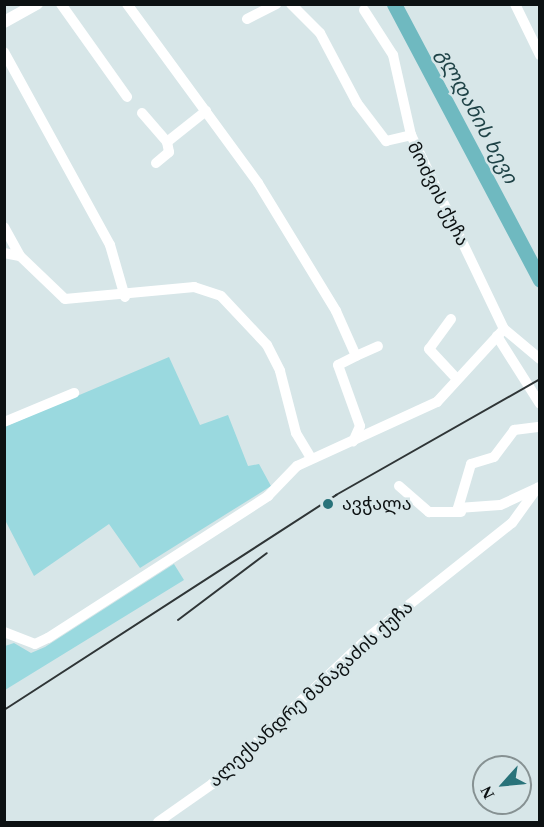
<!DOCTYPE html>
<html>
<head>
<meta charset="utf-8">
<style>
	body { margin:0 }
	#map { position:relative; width:544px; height:827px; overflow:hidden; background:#d7e6e8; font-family:"Times New Roman","Noto Sans Georgian",serif }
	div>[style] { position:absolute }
	.green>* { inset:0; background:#9ad9df }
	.river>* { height:15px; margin:-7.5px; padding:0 7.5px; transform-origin:7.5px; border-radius:7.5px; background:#6fb9c0 }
	.minor>* { height:10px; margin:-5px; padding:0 5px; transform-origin:5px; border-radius:5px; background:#fff }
	.major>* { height:12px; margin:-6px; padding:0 6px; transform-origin:6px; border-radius:6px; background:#fff }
	.rail>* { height:2px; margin:-1px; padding:0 1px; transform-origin:1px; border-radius:1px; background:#2f3536 }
	.dots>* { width:16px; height:16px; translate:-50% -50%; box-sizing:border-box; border:3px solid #d7e6e8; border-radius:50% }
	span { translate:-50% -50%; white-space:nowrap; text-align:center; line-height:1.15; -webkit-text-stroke:5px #d7e6e8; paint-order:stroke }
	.street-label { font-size:18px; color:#0c1112 }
	.poi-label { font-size:18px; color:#0c1112 }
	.left { translate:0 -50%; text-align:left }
	.water-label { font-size:20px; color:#1f4347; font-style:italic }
	.frame { position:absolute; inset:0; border:6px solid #0c1112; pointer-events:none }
	.north { position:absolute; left:472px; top:755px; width:60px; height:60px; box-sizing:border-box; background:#d7e6e8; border:2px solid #869192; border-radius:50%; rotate:243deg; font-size:16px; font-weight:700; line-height:24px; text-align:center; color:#0c1112 }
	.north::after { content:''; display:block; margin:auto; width:21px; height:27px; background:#29737a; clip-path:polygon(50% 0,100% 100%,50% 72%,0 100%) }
</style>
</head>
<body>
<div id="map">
	<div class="green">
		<div style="clip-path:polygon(169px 357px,200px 425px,228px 415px,248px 466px,259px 464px,271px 486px,140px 568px,109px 524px,34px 576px,5px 520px,4px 427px)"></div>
		<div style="clip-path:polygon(174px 564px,184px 580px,5px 690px,5px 646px,14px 643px,31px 653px,45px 647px)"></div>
	</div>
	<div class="river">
		<div style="left:394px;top:4px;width:312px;rotate:62.1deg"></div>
	</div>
	<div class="minor">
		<div style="left:61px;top:4px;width:114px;rotate:54.6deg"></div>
		<div style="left:127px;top:4px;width:222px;rotate:53.8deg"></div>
		<div style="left:258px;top:183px;width:150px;rotate:58.6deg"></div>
		<div style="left:336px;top:311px;width:49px;rotate:66deg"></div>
		<div style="left:356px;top:356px;width:20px;rotate:153deg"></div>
		<div style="left:338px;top:365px;width:65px;rotate:70.2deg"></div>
		<div style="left:360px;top:426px;width:17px;rotate:114deg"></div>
		<div style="left:291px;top:4px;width:41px;rotate:45deg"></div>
		<div style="left:320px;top:33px;width:79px;rotate:62.1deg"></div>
		<div style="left:357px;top:103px;width:48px;rotate:52.7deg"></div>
		<div style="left:386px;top:141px;width:26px;rotate:-13deg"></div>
		<div style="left:515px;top:4px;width:57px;rotate:63.9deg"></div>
		<div style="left:364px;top:10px;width:54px;rotate:57.2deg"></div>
		<div style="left:393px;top:55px;width:82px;rotate:77.3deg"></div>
		<div style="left:411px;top:135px;width:215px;rotate:64.4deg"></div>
		<div style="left:247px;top:19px;width:33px;rotate:-27deg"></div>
		<div style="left:4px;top:52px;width:220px;rotate:61.2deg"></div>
		<div style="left:110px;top:245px;width:54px;rotate:73.9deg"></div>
		<div style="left:142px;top:113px;width:38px;rotate:49deg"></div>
		<div style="left:167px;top:142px;width:50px;rotate:-38.5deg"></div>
		<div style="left:156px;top:163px;width:17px;rotate:-40deg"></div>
		<div style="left:169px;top:152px;width:10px;rotate:-101deg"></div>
		<div style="left:4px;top:227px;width:33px;rotate:61deg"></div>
		<div style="left:4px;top:253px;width:16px;rotate:11deg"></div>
		<div style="left:20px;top:256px;width:62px;rotate:43.7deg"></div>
		<div style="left:65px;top:299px;width:130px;rotate:-5.3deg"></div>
		<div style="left:194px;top:287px;width:28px;rotate:18deg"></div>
		<div style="left:221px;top:296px;width:67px;rotate:46.8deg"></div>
		<div style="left:267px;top:345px;width:29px;rotate:63deg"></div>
		<div style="left:280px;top:371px;width:64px;rotate:75.5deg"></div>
		<div style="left:296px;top:433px;width:29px;rotate:59deg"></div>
		<div style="left:451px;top:319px;width:37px;rotate:126deg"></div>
		<div style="left:429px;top:349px;width:41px;rotate:47deg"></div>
		<div style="left:504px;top:329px;width:47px;rotate:39.8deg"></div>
		<div style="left:497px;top:336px;width:80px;rotate:57.7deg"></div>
		<div style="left:356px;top:356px;width:24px;rotate:-24deg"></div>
		<div style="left:4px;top:422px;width:76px;rotate:-22.5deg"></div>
		<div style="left:399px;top:486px;width:40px;rotate:41deg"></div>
		<div style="left:429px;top:512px;width:32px"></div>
		<div style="left:535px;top:489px;width:38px;rotate:155deg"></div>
		<div style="left:500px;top:505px;width:42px;rotate:175.9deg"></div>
		<div style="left:458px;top:508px;width:46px;rotate:-73.5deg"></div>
		<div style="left:471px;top:464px;width:24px;rotate:-17deg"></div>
		<div style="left:494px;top:457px;width:34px;rotate:-53deg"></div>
		<div style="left:514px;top:430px;width:26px;rotate:-7deg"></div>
		<div style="left:4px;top:632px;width:33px;rotate:21deg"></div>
		<div style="left:35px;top:644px;width:14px;rotate:-25deg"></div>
		<div style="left:48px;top:638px;width:262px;rotate:-32.8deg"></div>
		<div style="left:268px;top:496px;width:42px;rotate:-46deg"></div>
		<div style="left:297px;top:466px;width:154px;rotate:-24.6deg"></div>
		<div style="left:437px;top:402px;width:99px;rotate:-47.5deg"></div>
		<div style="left:158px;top:822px;width:66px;rotate:-35.1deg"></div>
		<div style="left:212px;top:784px;width:218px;rotate:-43.1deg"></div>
		<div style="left:371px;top:635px;width:180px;rotate:-38.5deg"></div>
		<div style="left:512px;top:523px;width:44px;rotate:-54.2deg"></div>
	</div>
	<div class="major">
		<div style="left:4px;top:22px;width:38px;rotate:-29deg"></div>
	</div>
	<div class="rail">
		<div style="left:178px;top:620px;width:111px;rotate:-37deg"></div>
		<div style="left:4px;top:710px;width:396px;rotate:-32.9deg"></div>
		<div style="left:336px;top:495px;width:235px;rotate:-29.6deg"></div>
	</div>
	<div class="dots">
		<div style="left:328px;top:504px;background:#29737a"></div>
	</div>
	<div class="street-label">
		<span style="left:438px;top:194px;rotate:63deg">მოძვის ქუჩა</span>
		<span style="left:311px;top:694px;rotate:-42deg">ალექსანდრე მანაგაძის ქუჩა</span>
	</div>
	<div class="poi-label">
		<span class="left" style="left:342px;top:504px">ავჭალა</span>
	</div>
	<div class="water-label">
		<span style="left:477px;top:116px;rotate:62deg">გლდანის ხევი</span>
	</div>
	<div class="frame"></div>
	<div class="north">N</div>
</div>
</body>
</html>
